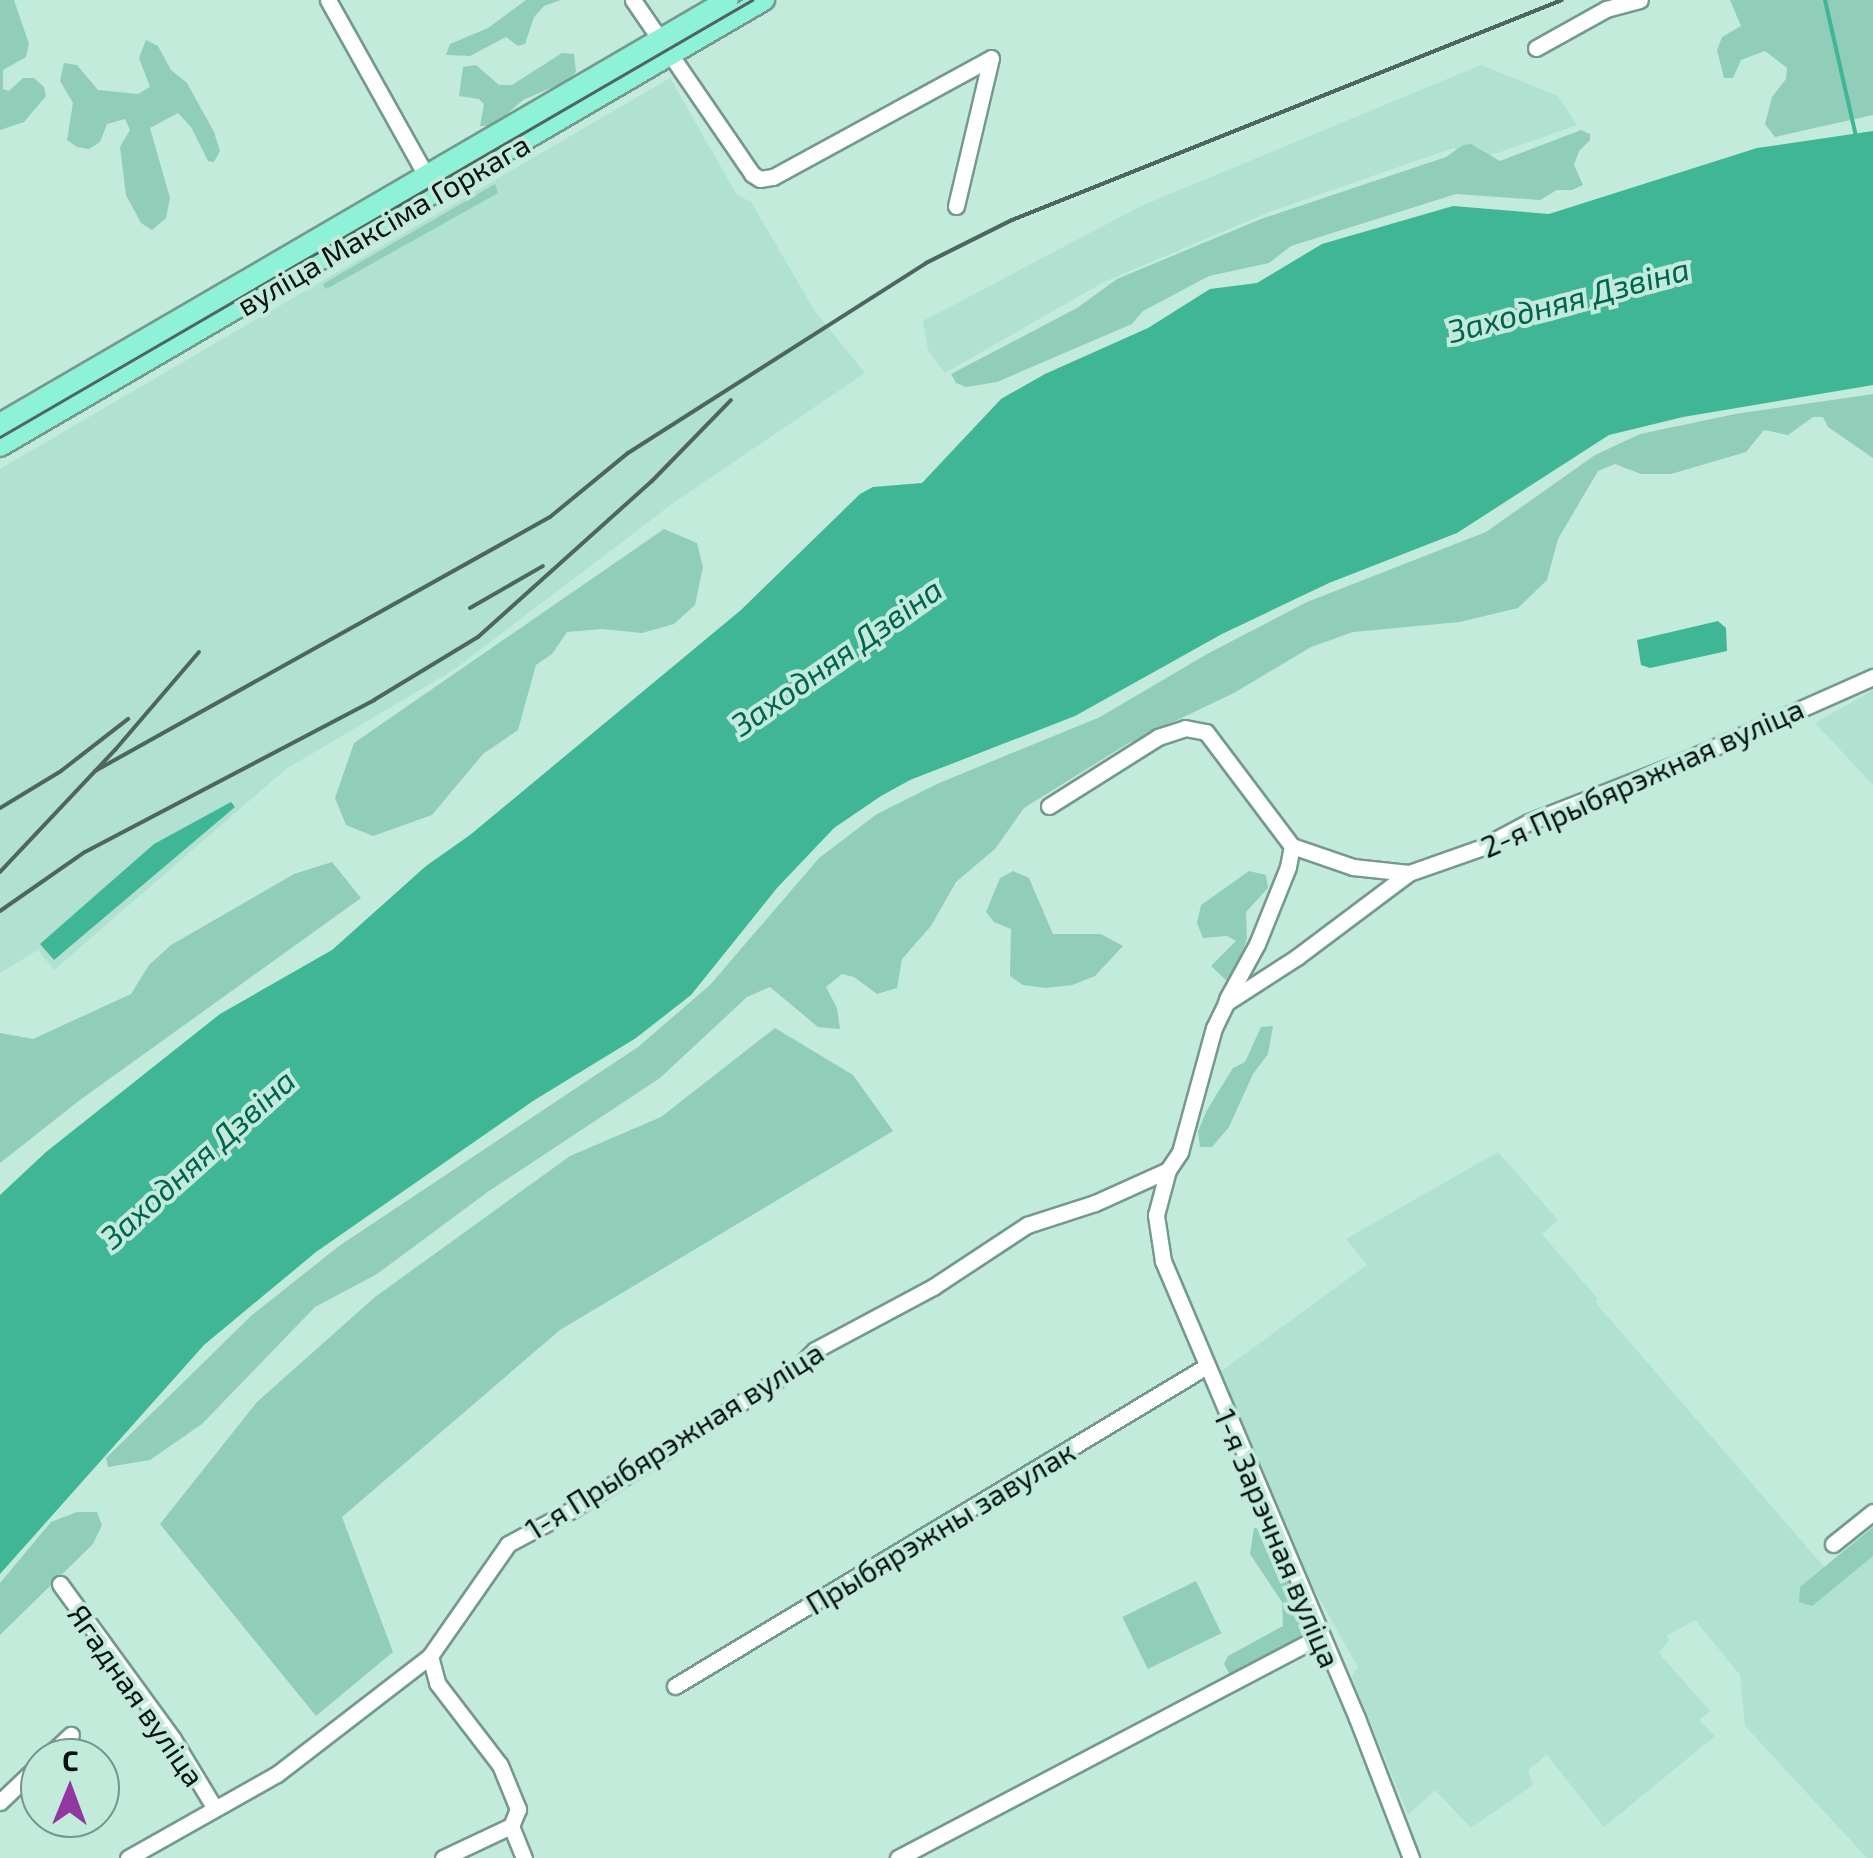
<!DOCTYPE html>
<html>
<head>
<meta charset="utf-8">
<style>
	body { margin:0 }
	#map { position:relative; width:1873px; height:1858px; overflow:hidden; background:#c3ebdc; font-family:"Exo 2",sans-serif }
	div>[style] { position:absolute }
	.built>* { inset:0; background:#b1e1d0 }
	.green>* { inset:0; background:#90ceb9; transform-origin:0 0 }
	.water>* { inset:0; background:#3fb695 }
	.stream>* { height:4px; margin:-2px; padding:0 2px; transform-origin:2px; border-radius:2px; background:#3fb695 }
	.roads { filter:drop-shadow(2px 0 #759a8d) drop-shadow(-2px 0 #759a8d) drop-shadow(0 2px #759a8d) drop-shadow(0 -2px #759a8d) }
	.minor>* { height:15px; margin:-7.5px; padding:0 7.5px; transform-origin:7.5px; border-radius:7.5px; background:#fff }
	.major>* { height:20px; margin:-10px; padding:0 10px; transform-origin:10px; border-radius:10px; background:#8ef2d8 }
	.tram>* { height:2.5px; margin:-1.25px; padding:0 1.25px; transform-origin:1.25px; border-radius:1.25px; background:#4e665d }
	.rail>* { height:4px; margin:-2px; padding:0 2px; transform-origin:2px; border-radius:2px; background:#4e665d }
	span { translate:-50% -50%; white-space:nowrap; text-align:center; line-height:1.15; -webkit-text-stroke:8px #c3ebdc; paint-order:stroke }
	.street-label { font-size:30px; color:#05130e }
	.water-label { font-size:32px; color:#00644f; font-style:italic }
	.north { position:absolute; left:20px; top:1738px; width:100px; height:100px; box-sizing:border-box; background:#c3ebdc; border:2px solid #77958a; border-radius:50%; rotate:1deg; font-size:28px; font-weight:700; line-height:40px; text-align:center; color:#05130e }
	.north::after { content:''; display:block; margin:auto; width:35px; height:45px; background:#9237a2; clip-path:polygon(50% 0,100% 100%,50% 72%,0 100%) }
</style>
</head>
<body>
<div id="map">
	<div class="built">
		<div style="clip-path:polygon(1481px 65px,1558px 96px,1577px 125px,1486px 157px,1453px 148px,1269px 212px,1104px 282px,945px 373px,928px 350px,923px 321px,1141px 206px)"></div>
		<div style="clip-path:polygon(670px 78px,737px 195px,751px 202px,814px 310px,865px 373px,676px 501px,452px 671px,286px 769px,54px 970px,38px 950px,0 973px,0 469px)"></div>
		<div style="clip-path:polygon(1873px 690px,1873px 785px,1815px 723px)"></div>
		<div style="clip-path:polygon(1498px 1152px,1558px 1220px,1542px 1234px,1598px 1299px,1595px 1302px,1831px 1575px,1873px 1541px,1873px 1858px,1867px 1858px,1745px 1726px,1740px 1675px,1695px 1620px,1666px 1636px,1669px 1640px,1659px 1653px,1710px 1711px,1699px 1720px,1715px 1736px,1604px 1827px,1547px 1755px,1528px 1770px,1533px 1785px,1471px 1828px,1435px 1790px,1408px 1815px,1352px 1677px,1358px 1667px,1299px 1563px,1220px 1372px,1367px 1265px,1346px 1239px)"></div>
	</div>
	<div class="green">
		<div style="clip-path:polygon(0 0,14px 0,29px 44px,26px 57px,3px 70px,3px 89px,9px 91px,23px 78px,34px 78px,44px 87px,46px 96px,24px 122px,0 130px)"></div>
		<div style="clip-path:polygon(526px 0,561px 0,544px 6px,534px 17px,525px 44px,518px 46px,506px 37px,470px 56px,446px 55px,450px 44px,488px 28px)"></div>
		<div style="clip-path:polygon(1730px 0,1873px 0,1873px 115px,1775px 137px,1765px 124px,1772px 97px,1786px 79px,1787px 68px,1765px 51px,1741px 60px,1733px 78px,1724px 78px,1717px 50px,1722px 37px,1741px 26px)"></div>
		<div style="clip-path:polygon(146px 40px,158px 46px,171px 70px,187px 83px,214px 132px,220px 151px,214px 162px,208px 161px,191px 127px,178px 113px,150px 128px,170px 198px,166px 218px,152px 230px,141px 223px,126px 195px,120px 147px,130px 130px,125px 119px,107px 124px,100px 142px,89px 149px,77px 147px,67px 140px,73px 103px,60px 81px,64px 63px,77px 65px,98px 90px,138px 94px,150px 87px,139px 58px)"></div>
		<div style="clip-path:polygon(562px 53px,574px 54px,576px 72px,567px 81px,523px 100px,493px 126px,480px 126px,484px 104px,479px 99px,459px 96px,463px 67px,476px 65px,499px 85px,512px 85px)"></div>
		<div style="clip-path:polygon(1581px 130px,1590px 134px,1590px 140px,1579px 151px,1574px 165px,1583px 185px,1572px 190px,1557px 190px,1540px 200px,1456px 194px,1291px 246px,1269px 263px,1209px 276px,1143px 311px,1132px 324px,997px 382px,966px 387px,956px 383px,951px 374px,1077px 308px,1117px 279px,1261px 219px,1446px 157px,1463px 145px,1471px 144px,1500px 161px)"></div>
		<div style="clip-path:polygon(495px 184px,498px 193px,332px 286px,325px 289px,323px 284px)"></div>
		<div style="clip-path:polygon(1873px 394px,1873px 458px,1828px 427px,1823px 417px,1813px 417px,1788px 435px,1764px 430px,1746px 452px,1671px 474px,1641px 474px,1615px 464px,1598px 471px,1558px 539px,1547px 580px,1518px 608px,1460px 622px,1353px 632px,1311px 647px,1234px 693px,1127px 744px,1024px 808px,995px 849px,956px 882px,931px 926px,902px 959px,897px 988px,877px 994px,854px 977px,842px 974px,826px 987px,837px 1008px,840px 1029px,818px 1027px,770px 987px,747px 997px,660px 1078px,489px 1191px,377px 1274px,315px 1307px,202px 1424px,150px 1460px,108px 1467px,106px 1458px,251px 1316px,339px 1246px,638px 1047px,710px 985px,819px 858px,877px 814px,939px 783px,1100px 717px,1207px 654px,1307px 602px,1486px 532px,1595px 455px,1640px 434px,1735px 414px)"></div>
		<div style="clip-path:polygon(664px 529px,697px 543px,703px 567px,695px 605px,674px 624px,642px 633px,602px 629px,567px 632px,552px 654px,536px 665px,518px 730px,483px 754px,432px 815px,373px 836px,346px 825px,335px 798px,354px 743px)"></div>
		<div style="clip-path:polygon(332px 862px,361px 898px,80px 1100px,0 1163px,0 1033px,33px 1039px,131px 994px,149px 965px,171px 945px,294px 874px)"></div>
		<div style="clip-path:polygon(1013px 871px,1029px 878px,1053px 934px,1101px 934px,1123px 946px,1095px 976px,1072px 985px,1045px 988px,1023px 985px,1010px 976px,1011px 929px,994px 922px,986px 912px,1000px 878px)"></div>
		<div style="clip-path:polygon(1249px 871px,1266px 875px,1268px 888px,1246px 912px,1247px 938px,1238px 969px,1227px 981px,1211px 966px,1236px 941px,1227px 936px,1203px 938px,1197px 923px,1201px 905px)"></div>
		<div style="clip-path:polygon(1273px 1026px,1268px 1054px,1253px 1074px,1229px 1127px,1212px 1147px,1200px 1147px,1198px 1131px,1207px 1110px,1233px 1068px,1245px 1062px,1261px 1027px)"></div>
		<div style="clip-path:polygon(775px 1028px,853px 1075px,893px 1131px,560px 1330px,342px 1517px,393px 1652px,316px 1716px,160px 1524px,257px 1402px,375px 1297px,570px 1156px,661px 1117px)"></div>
		<div style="clip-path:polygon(77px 1512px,97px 1512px,102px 1525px,93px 1544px,0 1635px,0 1583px,51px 1522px)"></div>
		<div style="clip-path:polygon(1873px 1527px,1873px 1556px,1812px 1606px,1799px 1602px,1800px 1587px)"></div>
		<div style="clip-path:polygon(1254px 1528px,1265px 1528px,1290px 1580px,1304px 1623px,1301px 1636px,1230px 1675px,1224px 1664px,1228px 1656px,1283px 1626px,1282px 1602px,1250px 1554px)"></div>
		<div style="left:1196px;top:1581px;width:58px;height:82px;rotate:64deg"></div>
	</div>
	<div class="water">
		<div style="clip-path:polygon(1873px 131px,1873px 385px,1683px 417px,1609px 435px,1457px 533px,1329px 583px,1222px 634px,1075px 716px,910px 780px,881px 796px,834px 828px,777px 888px,691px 995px,636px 1038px,533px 1101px,316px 1252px,204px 1345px,0 1574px,0 1195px,46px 1152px,220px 1014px,332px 950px,426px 866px,470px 835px,741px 610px,860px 494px,873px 487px,922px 483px,1001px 399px,1045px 374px,1148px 328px,1210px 289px,1257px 283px,1322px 244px,1453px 206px,1549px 214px,1757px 148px)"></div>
		<div style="clip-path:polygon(1718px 621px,1726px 628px,1727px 651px,1650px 668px,1641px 665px,1637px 640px)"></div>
		<div style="clip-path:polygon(231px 802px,235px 807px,54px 960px,40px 944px,154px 844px)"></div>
	</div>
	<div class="stream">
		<div style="left:1825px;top:0;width:140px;rotate:77.2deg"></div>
	</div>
	<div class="roads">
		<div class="minor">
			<div style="left:328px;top:0;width:211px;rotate:60.8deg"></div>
			<div style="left:633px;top:0;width:211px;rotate:55.6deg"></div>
			<div style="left:752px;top:174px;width:9px;rotate:32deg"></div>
			<div style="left:760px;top:179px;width:13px;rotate:-9deg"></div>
			<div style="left:773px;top:177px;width:248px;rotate:-28.6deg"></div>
			<div style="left:1536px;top:48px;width:80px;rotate:-29.1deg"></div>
			<div style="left:1606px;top:9px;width:35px;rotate:-15deg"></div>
			<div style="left:956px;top:206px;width:152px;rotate:-76.7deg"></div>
			<div style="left:1049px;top:806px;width:129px;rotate:-32.3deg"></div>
			<div style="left:1158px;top:737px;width:28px;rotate:-18deg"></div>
			<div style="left:1185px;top:728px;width:21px;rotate:11deg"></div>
			<div style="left:1206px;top:732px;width:143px;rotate:53deg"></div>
			<div style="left:1292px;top:846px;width:21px;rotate:101deg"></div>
			<div style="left:1288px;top:867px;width:83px;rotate:111.9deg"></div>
			<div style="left:1257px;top:944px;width:63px;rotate:118.6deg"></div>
			<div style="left:1292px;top:846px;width:65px;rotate:19deg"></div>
			<div style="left:1353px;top:867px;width:56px;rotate:6.1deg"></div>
			<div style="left:1833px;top:1544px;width:51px;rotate:-38.7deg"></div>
			<div style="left:60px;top:1584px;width:192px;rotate:53.9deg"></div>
			<div style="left:173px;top:1739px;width:79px;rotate:58.9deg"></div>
			<div style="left:430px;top:1656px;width:28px;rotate:75deg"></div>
			<div style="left:437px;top:1683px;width:103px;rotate:52.5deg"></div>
			<div style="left:500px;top:1765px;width:48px;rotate:67.8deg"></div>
			<div style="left:518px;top:1809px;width:18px;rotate:112deg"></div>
			<div style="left:511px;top:1826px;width:35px;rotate:68deg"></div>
			<div style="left:675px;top:1686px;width:619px;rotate:-31.04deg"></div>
			<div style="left:46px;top:1758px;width:34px;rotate:-43deg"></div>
			<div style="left:0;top:1802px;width:55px;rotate:-43.5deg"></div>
			<div style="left:128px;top:1858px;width:171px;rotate:-29.4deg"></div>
			<div style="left:277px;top:1774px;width:193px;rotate:-37.6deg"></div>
			<div style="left:430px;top:1656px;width:136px;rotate:-55.1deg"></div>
			<div style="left:508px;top:1544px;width:76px;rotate:-28.2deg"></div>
			<div style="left:575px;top:1508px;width:267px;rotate:-32.4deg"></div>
			<div style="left:800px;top:1365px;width:21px;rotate:-45deg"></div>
			<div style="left:815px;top:1350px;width:134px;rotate:-28.1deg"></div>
			<div style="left:933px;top:1287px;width:113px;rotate:-33.4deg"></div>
			<div style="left:1027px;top:1225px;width:71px;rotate:-17.9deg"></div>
			<div style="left:1095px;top:1203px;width:80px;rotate:-24.3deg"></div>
			<div style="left:443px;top:1858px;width:75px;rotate:-25.2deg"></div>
			<div style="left:898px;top:1858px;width:475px;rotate:-27.7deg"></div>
			<div style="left:1411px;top:1858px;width:150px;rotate:-111.1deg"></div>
			<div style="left:1357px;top:1718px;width:496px;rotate:-113deg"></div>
			<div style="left:1163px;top:1261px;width:47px;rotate:-98.7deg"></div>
			<div style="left:1156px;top:1215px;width:47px;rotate:-75.1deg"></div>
			<div style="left:1168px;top:1170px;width:22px;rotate:-56deg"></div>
			<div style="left:1180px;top:1152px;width:129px;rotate:-74.7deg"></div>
			<div style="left:1214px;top:1028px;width:28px;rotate:-64deg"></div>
			<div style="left:1226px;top:1003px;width:85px;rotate:-32.9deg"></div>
			<div style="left:1297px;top:957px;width:140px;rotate:-36.9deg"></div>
			<div style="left:1409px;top:873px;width:75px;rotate:-19.4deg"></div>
			<div style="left:1480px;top:848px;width:55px;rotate:-28deg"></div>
			<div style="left:1529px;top:822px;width:154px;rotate:-21.4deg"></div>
			<div style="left:1672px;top:766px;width:220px;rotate:-23.9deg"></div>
		</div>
		<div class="major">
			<div style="left:0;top:424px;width:842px;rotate:-30.22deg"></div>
			<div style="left:0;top:446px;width:885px;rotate:-30.28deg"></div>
		</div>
	</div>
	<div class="tram">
		<div style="left:0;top:437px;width:870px;rotate:-30.16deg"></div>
	</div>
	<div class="rail">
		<div style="left:470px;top:608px;width:84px;rotate:-29.9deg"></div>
		<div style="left:95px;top:771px;width:521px;rotate:-29.17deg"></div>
		<div style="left:550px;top:517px;width:101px;rotate:-39.4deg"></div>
		<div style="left:628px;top:453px;width:353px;rotate:-32.5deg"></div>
		<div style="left:926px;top:263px;width:96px;rotate:-26.6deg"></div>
		<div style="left:1012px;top:220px;width:592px;rotate:-21.8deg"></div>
		<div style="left:0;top:808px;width:71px;rotate:-31.2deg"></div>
		<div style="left:61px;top:771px;width:85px;rotate:-37.8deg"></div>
		<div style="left:0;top:872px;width:168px;rotate:-46.7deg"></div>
		<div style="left:115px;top:750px;width:129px;rotate:-49.4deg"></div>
		<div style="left:0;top:911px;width:103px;rotate:-34.8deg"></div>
		<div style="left:85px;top:852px;width:327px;rotate:-27.7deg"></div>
		<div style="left:374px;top:700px;width:122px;rotate:-31.2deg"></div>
		<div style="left:478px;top:637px;width:234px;rotate:-41.9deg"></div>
		<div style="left:652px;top:481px;width:113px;rotate:-45.7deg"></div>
	</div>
	<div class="street-label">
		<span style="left:383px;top:224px;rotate:-30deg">вуліца Максіма Горкага</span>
		<span style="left:1642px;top:777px;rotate:-24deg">2-я Прыбярэжная вуліца</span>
		<span style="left:674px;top:1440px;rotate:-32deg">1-я Прыбярэжная вуліца</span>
		<span style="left:940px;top:1527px;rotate:-31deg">Прыбярэжны завулак</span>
		<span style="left:1278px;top:1538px;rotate:67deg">1-я Зарэчная вуліца</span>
		<span style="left:137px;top:1695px;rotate:55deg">Ягадная вуліца</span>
	</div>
	<div class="water-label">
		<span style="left:1568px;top:299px;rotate:-15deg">Заходняя Дзвіна</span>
		<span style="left:836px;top:656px;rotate:-35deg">Заходняя Дзвіна</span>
		<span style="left:197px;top:1158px;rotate:-42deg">Заходняя Дзвіна</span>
	</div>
	<div class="north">С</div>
</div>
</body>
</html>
